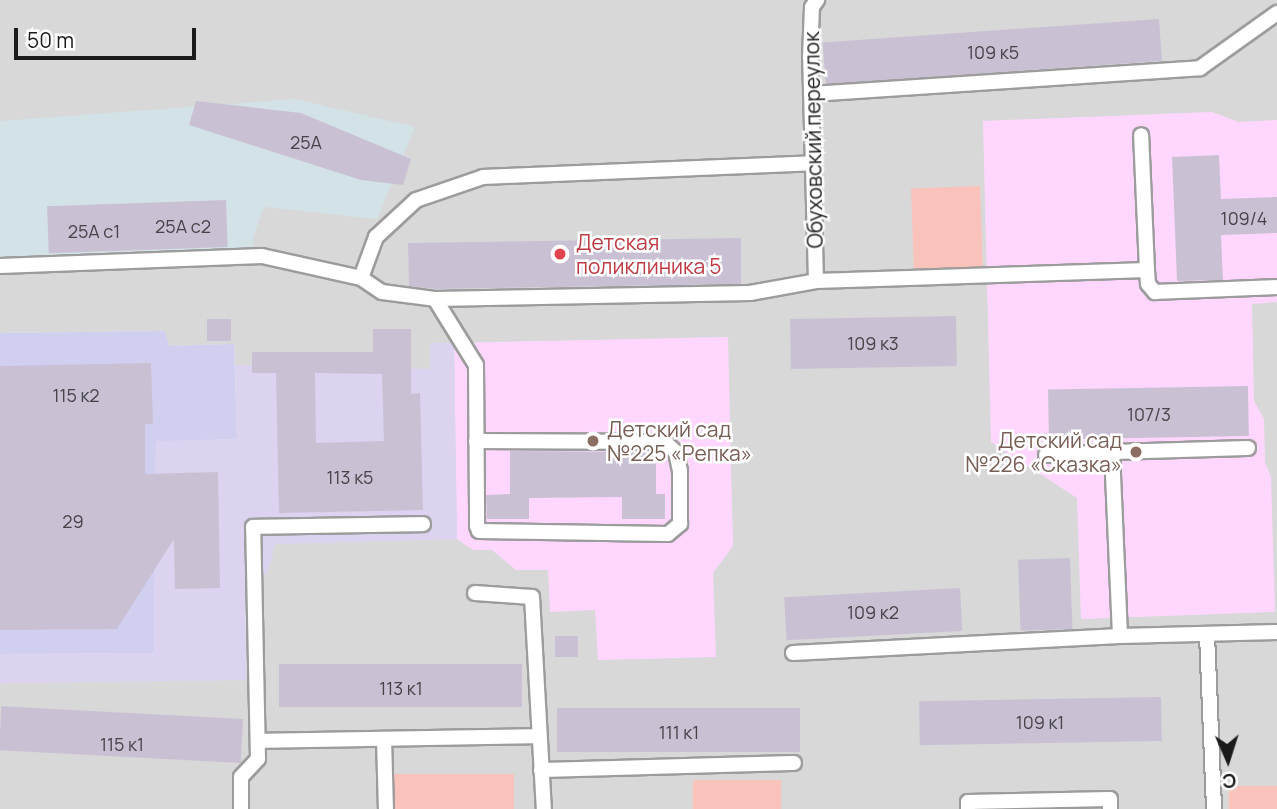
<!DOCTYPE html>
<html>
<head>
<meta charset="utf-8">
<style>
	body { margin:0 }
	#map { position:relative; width:1277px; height:809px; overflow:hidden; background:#e9e0ed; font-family:Manrope,sans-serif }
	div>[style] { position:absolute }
	.residential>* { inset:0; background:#d8d8d9 }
	.commercial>* { inset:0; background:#d1cfef }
	.industrial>* { inset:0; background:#d2e2e6 }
	.education>* { inset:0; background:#ffd7fe }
	.military>* { inset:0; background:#dbd3ef }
	.park>* { inset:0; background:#f9c2bb; transform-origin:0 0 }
	.building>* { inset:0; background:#c9c1d3; transform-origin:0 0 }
	.roads { filter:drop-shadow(2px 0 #9c9c9c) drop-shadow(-2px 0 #9c9c9c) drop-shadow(0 2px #9c9c9c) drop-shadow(0 -2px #9c9c9c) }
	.lane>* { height:14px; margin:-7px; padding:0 7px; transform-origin:7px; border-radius:7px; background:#fff }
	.dots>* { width:19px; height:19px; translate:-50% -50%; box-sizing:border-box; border:4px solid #fff; border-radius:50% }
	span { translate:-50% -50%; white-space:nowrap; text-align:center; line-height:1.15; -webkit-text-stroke:5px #fff; paint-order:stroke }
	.number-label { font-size:18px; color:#464449 }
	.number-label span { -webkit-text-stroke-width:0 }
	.street-label { font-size:21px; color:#1b1b1b }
	.health-label { font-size:21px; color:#be3a42 }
	.left { translate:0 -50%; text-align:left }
	.education-label { font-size:21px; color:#785e54 }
	.right { translate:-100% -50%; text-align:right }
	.north { position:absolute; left:1193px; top:725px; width:70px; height:70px; -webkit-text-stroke:5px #fff; paint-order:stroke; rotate:177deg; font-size:19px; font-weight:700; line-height:28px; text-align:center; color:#1b1b1b }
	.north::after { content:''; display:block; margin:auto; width:24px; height:32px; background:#1b1b1b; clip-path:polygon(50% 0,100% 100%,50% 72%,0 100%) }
	.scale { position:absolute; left:14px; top:28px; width:182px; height:32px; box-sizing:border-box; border:4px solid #1b1b1b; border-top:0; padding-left:9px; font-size:21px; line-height:24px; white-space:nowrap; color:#1b1b1b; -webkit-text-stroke:5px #fff; paint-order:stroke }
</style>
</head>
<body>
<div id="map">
	<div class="residential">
		<div style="clip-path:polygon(0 0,1277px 0,1277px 809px,0 809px,0 683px,246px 680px,245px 574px,275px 544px,457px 539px,430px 369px,235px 365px,234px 344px,169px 346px,165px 331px,0 333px)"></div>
	</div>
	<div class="commercial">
		<div style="clip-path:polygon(165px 331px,169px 346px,234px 344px,237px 439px,156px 442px,154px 653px,0 654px,0 333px)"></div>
	</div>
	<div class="industrial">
		<div style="clip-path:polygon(295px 99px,415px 127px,377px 219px,264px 207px,253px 238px,252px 265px,0 266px,0 121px)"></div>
	</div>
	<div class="education">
		<div style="clip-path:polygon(1212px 112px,1238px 122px,1277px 120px,1277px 302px,1252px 304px,1254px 401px,1264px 419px,1265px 462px,1271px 477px,1275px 612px,1081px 619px,1077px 498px,991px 442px,983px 121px)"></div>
		<div style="clip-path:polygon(728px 337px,733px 546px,713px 573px,716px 657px,598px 660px,595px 610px,550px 612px,548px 570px,516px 570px,492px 550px,473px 550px,457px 539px,454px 343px)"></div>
	</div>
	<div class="military">
		<div style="clip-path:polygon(430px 343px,454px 343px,457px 539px,275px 544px,268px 573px,245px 574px,246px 680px,0 683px,0 654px,154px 653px,156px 441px,237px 439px,235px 365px,430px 369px)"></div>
	</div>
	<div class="park">
		<div style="left:980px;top:186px;width:84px;height:69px;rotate:88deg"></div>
		<div style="left:514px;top:774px;width:35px;height:123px;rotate:90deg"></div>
		<div style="left:781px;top:780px;width:29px;height:88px;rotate:90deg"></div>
		<div style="left:1277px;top:786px;width:23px;height:48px;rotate:90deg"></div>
	</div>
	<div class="building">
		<div style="left:1159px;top:19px;width:42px;height:337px;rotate:86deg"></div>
		<div style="clip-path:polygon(196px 101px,301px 113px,411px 159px,403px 185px,361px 180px,189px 125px)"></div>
		<div style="clip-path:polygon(1219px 155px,1221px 199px,1277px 197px,1277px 233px,1221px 235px,1223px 280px,1177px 281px,1172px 157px)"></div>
		<div style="left:226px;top:200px;width:47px;height:179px;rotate:88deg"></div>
		<div style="clip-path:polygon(741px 238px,741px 284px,436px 289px,409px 286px,408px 243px)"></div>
		<div style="left:956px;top:316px;width:50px;height:166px;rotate:89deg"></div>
		<div style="left:231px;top:319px;width:22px;height:24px;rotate:90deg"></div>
		<div style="clip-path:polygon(evenodd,373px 329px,411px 329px,411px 394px,420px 393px,423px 510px,279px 513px,276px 373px,252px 373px,252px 352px,373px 352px,373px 329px,315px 373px,382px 374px,384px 441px,316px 443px,315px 373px)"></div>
		<div style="clip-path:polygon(151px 363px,153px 424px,145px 424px,145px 474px,218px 472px,220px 588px,175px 589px,174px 539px,117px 629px,0 630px,0 366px)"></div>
		<div style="left:1248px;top:386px;width:50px;height:200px;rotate:89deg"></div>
		<div style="clip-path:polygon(510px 451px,656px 452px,656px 494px,665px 494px,665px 519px,622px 519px,622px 497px,529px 498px,529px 519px,487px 519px,486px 495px,510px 494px)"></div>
		<div style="left:1070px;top:558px;width:71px;height:52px;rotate:88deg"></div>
		<div style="left:960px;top:588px;width:43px;height:176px;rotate:87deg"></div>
		<div style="left:555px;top:636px;width:23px;height:21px"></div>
		<div style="left:522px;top:664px;width:43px;height:243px;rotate:90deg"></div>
		<div style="left:1161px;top:697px;width:44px;height:242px;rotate:89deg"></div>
		<div style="left:800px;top:708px;width:44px;height:243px;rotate:90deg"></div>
		<div style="left:243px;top:719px;width:44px;height:242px;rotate:93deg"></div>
	</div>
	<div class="roads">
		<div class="lane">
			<div style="left:811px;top:94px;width:390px;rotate:-3.8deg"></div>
			<div style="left:1200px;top:68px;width:95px;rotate:-35.5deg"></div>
			<div style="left:0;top:266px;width:262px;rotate:-2.2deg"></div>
			<div style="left:262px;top:256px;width:101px;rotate:12.5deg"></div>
			<div style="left:361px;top:278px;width:25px;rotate:34deg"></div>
			<div style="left:382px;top:292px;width:53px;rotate:7.5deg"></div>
			<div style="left:435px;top:299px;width:315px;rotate:-1.1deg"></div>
			<div style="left:750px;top:293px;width:67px;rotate:-10.3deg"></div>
			<div style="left:816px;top:281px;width:331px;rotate:-1.9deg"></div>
			<div style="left:1147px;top:270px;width:135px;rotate:-92.5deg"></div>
			<div style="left:1147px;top:270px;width:14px;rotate:86deg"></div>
			<div style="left:1148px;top:284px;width:11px;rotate:49deg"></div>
			<div style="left:1155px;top:292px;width:122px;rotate:-2.3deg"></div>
			<div style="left:361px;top:278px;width:44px;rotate:-69.9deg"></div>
			<div style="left:376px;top:237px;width:54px;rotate:-42.8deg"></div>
			<div style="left:416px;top:200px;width:71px;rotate:-18.9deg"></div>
			<div style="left:483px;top:177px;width:329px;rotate:-2.4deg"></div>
			<div style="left:816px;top:281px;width:224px;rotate:-91.5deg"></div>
			<div style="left:810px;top:57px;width:50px;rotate:-87.7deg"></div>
			<div style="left:812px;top:7px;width:9px;rotate:-54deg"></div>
			<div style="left:435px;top:299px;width:78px;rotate:58.2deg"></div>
			<div style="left:476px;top:365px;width:161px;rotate:89.6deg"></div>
			<div style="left:477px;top:526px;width:5px;rotate:68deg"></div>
			<div style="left:479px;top:531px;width:189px;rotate:0.9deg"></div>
			<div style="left:668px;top:534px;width:16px;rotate:-40deg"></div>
			<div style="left:680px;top:524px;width:53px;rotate:-90deg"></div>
			<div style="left:680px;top:471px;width:19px;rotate:-102deg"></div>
			<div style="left:676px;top:452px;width:16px;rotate:-140deg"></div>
			<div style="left:664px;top:442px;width:188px;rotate:-179.7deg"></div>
			<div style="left:1248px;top:448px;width:136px;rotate:178.3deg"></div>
			<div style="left:1112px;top:452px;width:184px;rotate:87.5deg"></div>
			<div style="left:1120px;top:636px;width:157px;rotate:-1.5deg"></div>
			<div style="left:1046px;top:455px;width:66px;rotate:-2.6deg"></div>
			<div style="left:475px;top:593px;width:57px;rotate:4deg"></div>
			<div style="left:532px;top:597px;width:212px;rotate:86.8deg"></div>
			<div style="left:1207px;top:634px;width:175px;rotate:87.7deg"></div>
			<div style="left:793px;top:653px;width:327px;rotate:-3deg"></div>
			<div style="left:384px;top:739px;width:70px;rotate:88.4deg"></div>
			<div style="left:258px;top:741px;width:281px;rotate:-1deg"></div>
			<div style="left:541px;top:770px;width:253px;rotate:-1.6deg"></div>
			<div style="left:241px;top:809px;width:32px;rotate:-90deg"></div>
			<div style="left:241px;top:777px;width:25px;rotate:-47deg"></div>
			<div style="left:258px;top:759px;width:232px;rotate:-91.2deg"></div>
			<div style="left:253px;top:527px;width:170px;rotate:-1deg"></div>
			<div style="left:968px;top:809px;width:7px;rotate:-90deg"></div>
			<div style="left:968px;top:802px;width:142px;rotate:-1.2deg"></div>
			<div style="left:1110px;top:799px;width:10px;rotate:90deg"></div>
		</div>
	</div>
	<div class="dots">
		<div style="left:560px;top:254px;background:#e0444e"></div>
		<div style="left:593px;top:441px;background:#8d6e63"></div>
		<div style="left:1136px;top:452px;background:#8d6e63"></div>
	</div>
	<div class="number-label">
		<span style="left:993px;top:52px">109 к5</span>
		<span style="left:306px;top:142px">25А</span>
		<span style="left:1244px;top:218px">109/4</span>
		<span style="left:183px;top:226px">25А с2</span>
		<span style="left:94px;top:231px">25А с1</span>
		<span style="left:873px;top:343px">109 к3</span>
		<span style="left:76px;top:395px">115 к2</span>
		<span style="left:1149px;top:414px">107/3</span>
		<span style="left:350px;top:477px">113 к5</span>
		<span style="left:73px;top:521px">29</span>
		<span style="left:873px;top:612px">109 к2</span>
		<span style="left:401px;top:688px">113 к1</span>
		<span style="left:1040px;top:722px">109 к1</span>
		<span style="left:679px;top:732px">111 к1</span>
		<span style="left:122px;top:744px">115 к1</span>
	</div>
	<div class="street-label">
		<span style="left:813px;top:140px;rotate:-91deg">Обуховский переулок</span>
	</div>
	<div class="health-label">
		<span class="left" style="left:576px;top:254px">Детская<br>поликлиника 5</span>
	</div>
	<div class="education-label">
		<span class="left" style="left:607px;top:441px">Детский сад<br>№225 «Репка»</span>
		<span class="right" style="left:1122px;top:452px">Детский сад<br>№226 «Сказка»</span>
	</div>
	<div class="north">С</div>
	<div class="scale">50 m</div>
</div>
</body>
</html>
